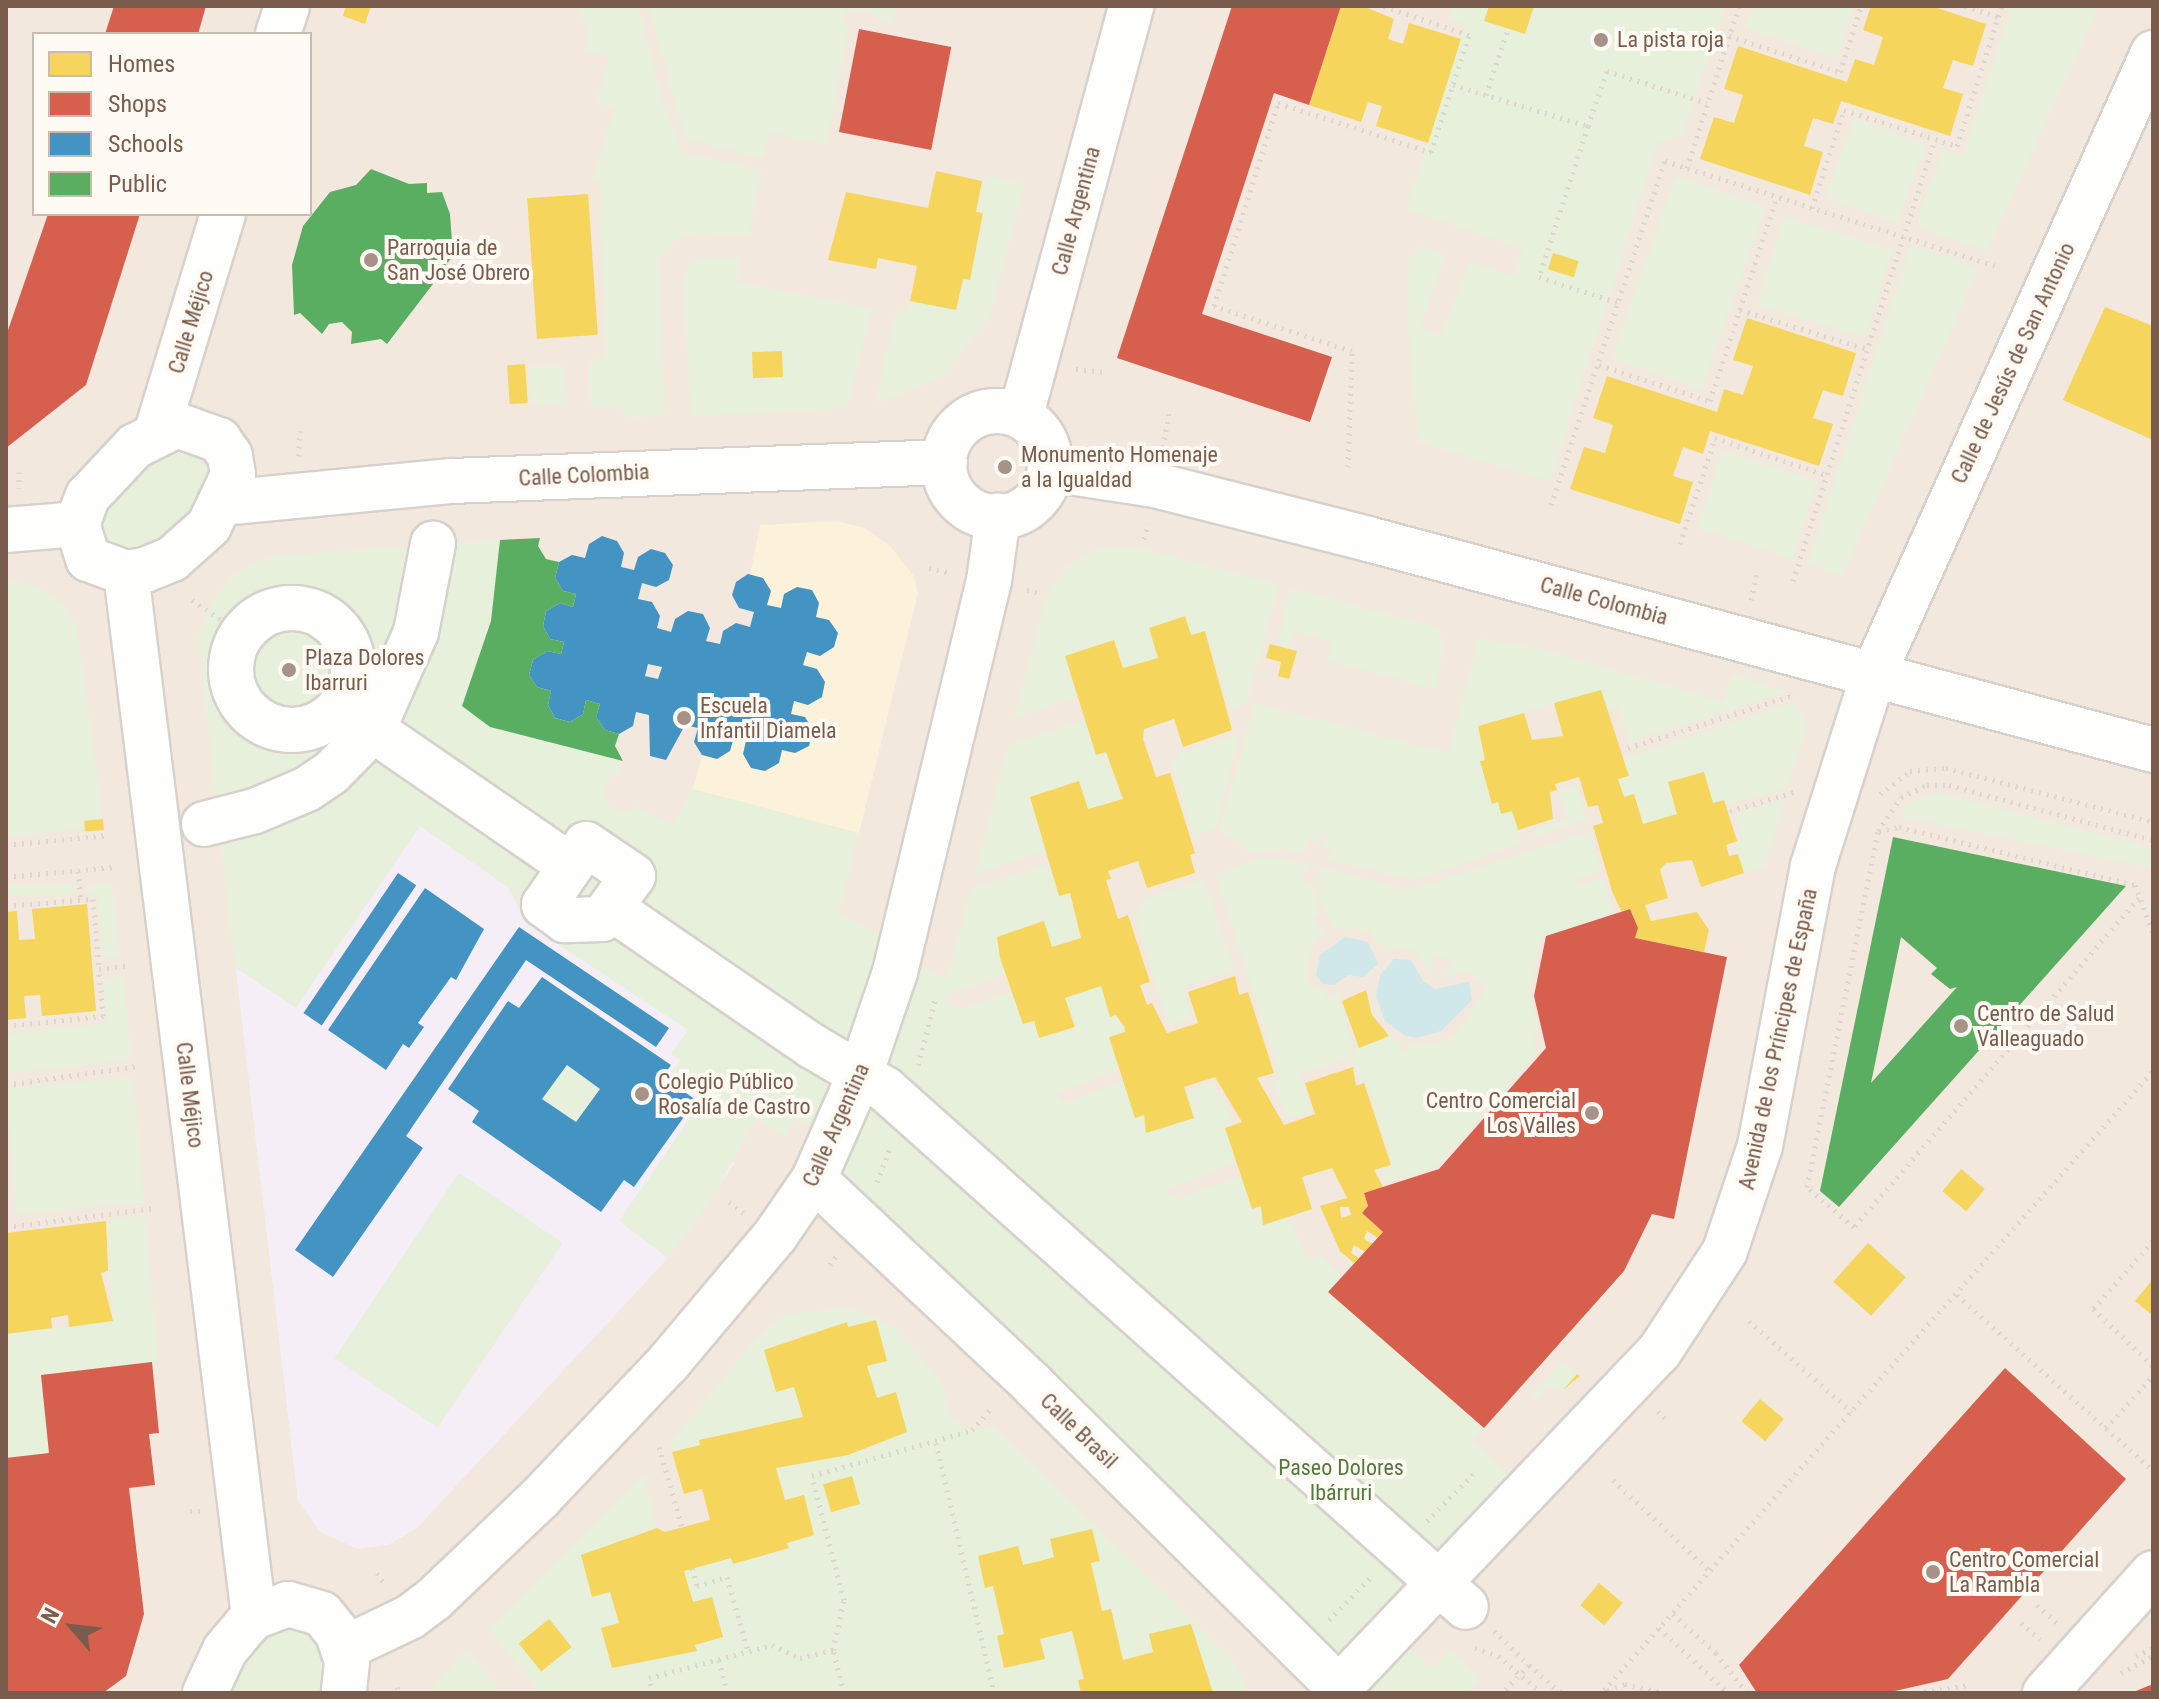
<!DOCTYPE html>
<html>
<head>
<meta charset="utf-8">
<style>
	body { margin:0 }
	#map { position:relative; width:2159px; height:1699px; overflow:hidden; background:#f9f5f0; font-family:"Roboto Condensed",sans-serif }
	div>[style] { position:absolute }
	.residential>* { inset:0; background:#f2e8de }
	.education>* { inset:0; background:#f6eef6 }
	.green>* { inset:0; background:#e7f0db; transform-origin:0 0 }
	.sand>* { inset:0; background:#fbf2d9 }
	.water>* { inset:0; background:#d0e8ea }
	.homes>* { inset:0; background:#f6d55c; transform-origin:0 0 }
	.shops>* { inset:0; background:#d6604d; transform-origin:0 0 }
	.schools>* { inset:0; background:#4393c3; transform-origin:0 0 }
	.public>* { inset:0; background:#5aae61 }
	.path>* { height:5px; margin-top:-2.5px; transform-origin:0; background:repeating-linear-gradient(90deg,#dcd5d0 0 2px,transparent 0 8px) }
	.roads { filter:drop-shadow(2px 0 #d7d1cb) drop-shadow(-2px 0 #d7d1cb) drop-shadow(0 2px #d7d1cb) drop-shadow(0 -2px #d7d1cb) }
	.street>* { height:44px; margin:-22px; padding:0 22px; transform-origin:22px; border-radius:22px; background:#fefefd }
	.street>.ring { margin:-22px; padding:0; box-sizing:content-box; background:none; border:44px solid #fefefd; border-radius:50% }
	.dots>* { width:22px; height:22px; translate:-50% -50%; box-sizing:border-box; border:4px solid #fffaf3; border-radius:50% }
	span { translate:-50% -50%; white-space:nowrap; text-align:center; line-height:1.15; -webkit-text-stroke:8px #fffaf3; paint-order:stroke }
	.poi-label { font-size:22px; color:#7a5c4d }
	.left { translate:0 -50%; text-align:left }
	.right { translate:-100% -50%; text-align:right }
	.street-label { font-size:22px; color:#7a5c4d }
	.park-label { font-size:22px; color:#537a41 }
	.frame { position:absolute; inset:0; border:8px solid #7a5c4d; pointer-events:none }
	.legend { position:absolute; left:32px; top:32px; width:280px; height:184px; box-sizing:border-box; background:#fffaf3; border:2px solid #cabbb1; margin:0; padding:10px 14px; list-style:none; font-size:24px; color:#7a5c4d }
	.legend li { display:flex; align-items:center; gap:16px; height:40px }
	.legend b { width:40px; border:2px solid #cabbb1 }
	.north { position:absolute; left:32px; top:1587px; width:80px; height:80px; -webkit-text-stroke:6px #fffaf3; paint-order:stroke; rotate:298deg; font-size:22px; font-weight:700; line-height:32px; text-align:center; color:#7a5c4d }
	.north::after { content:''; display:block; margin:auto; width:28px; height:36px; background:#7a5c4d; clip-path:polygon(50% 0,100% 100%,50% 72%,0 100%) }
</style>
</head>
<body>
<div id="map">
	<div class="residential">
		<div style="clip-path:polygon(evenodd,6px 6px,2153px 6px,2153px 1693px,6px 1693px,6px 6px,34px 34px,310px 34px,310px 214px,34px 214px,34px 34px)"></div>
	</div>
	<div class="education">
		<div style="clip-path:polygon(379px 797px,509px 888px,526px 921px,731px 1035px,734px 1164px,668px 1258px,416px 1529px,388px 1545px,358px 1549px,320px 1532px,298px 1501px,224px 868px,246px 864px)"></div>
	</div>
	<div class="green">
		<div style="clip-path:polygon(576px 6px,638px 6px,663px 102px,683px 153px,762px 170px,748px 236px,701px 233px,677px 238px,659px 259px,665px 416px,630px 418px,620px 408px,591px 407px,588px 360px,606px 358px,599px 181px,592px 181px,614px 109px,596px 102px,610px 58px,586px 50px,587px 30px)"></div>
		<div style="clip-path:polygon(648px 6px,897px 6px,893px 24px,878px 21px,878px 15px,846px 9px,843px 23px,849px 24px,826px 146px,770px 132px,764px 158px,686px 139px)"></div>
		<div style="clip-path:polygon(1445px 6px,1725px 6px,1683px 133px,1658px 143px,1550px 481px,1418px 442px,1408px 327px,1408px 261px,1421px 246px,1445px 255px,1420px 328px,1441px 336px,1470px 262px,1514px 276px,1523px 249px,1406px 209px,1466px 24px,1450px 19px,1453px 9px)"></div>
		<div style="clip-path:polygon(1753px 6px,1854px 6px,1837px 58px,1745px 28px)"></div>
		<div style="clip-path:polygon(2011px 6px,2099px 6px,1987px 251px,1922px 229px,1917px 219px,1943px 149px,1964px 155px)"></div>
		<div style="left:1854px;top:118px;width:77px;height:84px;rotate:20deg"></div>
		<div style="clip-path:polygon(984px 175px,1024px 184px,990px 317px,942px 377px,875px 405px,896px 310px,907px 312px,910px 301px,956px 310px,963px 279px,970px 280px)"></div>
		<div style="left:1675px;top:176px;width:95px;height:193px;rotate:19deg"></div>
		<div style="left:1784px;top:217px;width:113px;height:92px;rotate:17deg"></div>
		<div style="clip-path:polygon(1911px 244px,1979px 268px,1842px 576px,1808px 564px)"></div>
		<div style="clip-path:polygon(703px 258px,741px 258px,737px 282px,872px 309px,847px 408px,691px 416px,683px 280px,691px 262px)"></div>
		<div style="clip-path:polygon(564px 365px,568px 407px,530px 402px,528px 366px)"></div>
		<div style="clip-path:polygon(182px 448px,201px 453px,212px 463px,213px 484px,202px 511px,150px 554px,105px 549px,98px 533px,102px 512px,118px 485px,162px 454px)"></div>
		<div style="left:1723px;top:450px;width:100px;height:82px;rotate:18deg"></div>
		<div style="clip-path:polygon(500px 540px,491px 621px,462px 706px,491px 727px,623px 761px,620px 771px,607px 780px,603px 796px,613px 808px,625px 812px,637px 806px,673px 826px,693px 789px,859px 833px,839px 914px,884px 936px,914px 967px,938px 973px,946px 981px,971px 889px,1049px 864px,1059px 896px,1070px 893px,1081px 938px,1052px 947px,1044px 921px,997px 937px,1006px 974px,943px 996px,958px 1010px,1012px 992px,1023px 1024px,1034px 1021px,1040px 1038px,1075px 1027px,1065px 998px,1101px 986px,1110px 1016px,1116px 1015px,1125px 1032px,1109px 1037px,1122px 1068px,1055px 1094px,1065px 1103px,1126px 1080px,1135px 1117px,1144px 1115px,1147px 1133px,1194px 1118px,1186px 1091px,1212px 1083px,1216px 1095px,1222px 1093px,1232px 1125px,1225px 1128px,1239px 1161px,1164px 1190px,1176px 1200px,1244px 1175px,1252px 1209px,1261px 1206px,1263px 1225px,1289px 1217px,1306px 1258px,1322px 1256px,1342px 1276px,1329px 1292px,1484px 1428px,1472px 1441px,1512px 1478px,1347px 1668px,836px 1172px,845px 1144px,796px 1118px,785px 1138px,757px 1118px,710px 1202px,668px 1258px,619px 1221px,705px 1096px,671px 1072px,680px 1060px,671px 1054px,688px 1030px,526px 923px,508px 887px,420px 826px,296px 1008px,235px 967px,198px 633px,215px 598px,236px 572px,272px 556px)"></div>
		<div style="clip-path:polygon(1100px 547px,1138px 547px,1279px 585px,1247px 702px,1231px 711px,1205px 631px,1191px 635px,1185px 616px,1149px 628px,1158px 658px,1123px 668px,1114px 640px,1066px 656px,1078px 697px,1014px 718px,1047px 594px,1067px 566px)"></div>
		<div style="clip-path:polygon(6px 581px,33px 584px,48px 593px,65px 606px,77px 626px,103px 819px,85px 829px,8px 836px)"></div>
		<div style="clip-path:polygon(1291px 588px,1439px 628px,1443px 648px,1436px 689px,1327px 661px,1332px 641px,1299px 632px,1293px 631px,1288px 648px,1277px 646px)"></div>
		<div style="clip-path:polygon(1479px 638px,1541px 649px,1724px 702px,1732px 674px,1787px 692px,1629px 742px,1618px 707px,1606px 710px,1600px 690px,1478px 726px,1485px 760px,1480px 762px,1492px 803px,1498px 802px,1501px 814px,1512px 811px,1522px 843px,1416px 880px,1328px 860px,1331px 848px,1324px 845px,1327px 834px,1320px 833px,1316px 842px,1309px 840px,1304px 854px,1287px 849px,1249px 852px,1220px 828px,1255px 703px,1448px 753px)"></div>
		<div style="clip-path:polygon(1796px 701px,1807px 728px,1786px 789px,1726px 805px,1724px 800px,1713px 803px,1703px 772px,1668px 782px,1677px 814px,1643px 824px,1624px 797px,1618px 779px,1628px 776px,1624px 758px)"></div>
		<div style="clip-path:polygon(1085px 719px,1096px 755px,1106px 752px,1123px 799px,1088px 809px,1079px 781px,1031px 797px,1046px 850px,975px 874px,1008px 745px)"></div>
		<div style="clip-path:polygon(1239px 734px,1216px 828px,1194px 835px,1172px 764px,1180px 753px)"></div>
		<div style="clip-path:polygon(1577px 786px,1587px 820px,1534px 837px,1532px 830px,1568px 819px,1559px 791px)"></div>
		<div style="clip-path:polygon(1938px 793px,2153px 848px,2153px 868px,1900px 816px,1909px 804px)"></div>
		<div style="clip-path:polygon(1784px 799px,1765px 866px,1744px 873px,1735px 842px,1742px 839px,1735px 814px)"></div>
		<div style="clip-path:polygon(1590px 832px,1601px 870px,1576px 879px,1578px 886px,1603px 878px,1613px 913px,1541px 938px,1529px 993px,1539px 1030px,1532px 1033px,1537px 1053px,1437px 1166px,1385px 1182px,1381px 1170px,1393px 1166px,1365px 1079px,1360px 1080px,1351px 1058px,1358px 1047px,1342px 1001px,1366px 990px,1377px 1025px,1401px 1042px,1398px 1049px,1406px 1053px,1409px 1046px,1440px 1043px,1457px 1033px,1488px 989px,1468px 971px,1444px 978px,1452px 961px,1434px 955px,1431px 974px,1413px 950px,1399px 946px,1387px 952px,1368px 930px,1334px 928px,1320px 898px,1319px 867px,1409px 890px)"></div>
		<div style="clip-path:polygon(1265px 857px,1312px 865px,1302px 874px,1306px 886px,1313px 885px,1320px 913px,1313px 917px,1324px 934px,1310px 949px,1306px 974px,1312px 987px,1326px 993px,1326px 1000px,1339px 993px,1353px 1048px,1349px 1057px,1300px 1074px,1313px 1112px,1287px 1120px,1273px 1079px,1280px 1076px,1216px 875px)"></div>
		<div style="clip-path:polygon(1204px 879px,1234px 970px,1183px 987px,1192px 1017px,1169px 1026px,1135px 915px,1147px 898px)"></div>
		<div style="clip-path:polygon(112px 883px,120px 957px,103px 958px,97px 894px,89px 894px,87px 884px)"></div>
		<div style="left:74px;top:885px;width:10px;height:68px;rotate:90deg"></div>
		<div style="clip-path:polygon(123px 976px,132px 1060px,6px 1074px,6px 1034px,107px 1023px,103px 978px)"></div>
		<div style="left:567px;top:1065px;width:41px;height:42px;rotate:36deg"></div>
		<div style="left:133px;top:1077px;width:126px;height:128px;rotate:85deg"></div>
		<div style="left:459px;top:1173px;width:125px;height:223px;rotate:34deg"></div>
		<div style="clip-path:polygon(145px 1215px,158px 1361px,41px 1375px,49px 1453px,6px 1458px,6px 1334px,113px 1321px,106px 1221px)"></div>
		<div style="clip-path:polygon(845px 1307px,876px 1317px,893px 1327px,941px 1381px,952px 1420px,972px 1430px,993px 1426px,1233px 1660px,1249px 1693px,1198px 1693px,1149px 1634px,1153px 1652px,1123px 1660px,1111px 1609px,1102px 1611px,1091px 1563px,1100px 1561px,1092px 1529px,1050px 1539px,1054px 1557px,1023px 1565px,1018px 1546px,978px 1556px,985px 1587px,993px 1586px,1004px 1634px,997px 1636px,1004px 1668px,1045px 1659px,1040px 1639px,1072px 1631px,1084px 1683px,1095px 1693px,540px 1693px,489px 1629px,644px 1474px,657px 1528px,581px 1555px,592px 1596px,610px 1592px,619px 1623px,601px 1628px,613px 1668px,697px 1651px,695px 1645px,723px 1637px,712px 1598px,693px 1602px,684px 1571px,731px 1558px,734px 1564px,788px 1549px,787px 1543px,814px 1535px,804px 1495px,785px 1500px,776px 1468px,880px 1446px,895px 1392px,877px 1398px,867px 1366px,887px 1360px,876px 1320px,791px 1337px,776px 1392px,794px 1387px,803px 1417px,699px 1440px,700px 1445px,672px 1452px,670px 1443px,758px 1337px,786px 1315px)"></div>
		<div style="clip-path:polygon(1562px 1361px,1580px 1376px,1565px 1391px,1548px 1386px,1535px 1400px,1531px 1396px)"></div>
		<div style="clip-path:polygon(298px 1619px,327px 1642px,327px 1693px,227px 1693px,243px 1660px,266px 1632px)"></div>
		<div style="clip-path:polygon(1410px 1648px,1433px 1668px,1449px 1651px,1480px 1678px,1466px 1693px,1367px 1693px)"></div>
		<div style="clip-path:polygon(466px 1649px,502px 1693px,429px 1693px)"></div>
	</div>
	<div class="sand">
		<div style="clip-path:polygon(837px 521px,865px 528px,890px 546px,913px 575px,918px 593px,859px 833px,693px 789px,702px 755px,717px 758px,730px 751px,734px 737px,746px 741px,743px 754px,751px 767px,765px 771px,779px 763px,782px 750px,795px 753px,809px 746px,805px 718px,791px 714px,794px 701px,808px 705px,825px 682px,817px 669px,803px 665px,807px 652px,820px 656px,834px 647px,816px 617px,819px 603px,812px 590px,797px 587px,784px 594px,781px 608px,767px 605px,771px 591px,763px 578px,750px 575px,760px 525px)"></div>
	</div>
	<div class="water">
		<div style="clip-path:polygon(1345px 937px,1368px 942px,1378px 964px,1363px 977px,1348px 975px,1334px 985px,1323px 984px,1316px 975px,1320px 955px)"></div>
		<div style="clip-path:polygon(1394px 959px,1411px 960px,1423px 981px,1435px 989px,1469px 982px,1472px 1000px,1441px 1031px,1416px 1038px,1404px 1035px,1385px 1021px,1376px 997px,1380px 975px)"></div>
	</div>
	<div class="homes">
		<div style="clip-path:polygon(346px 6px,371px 6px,365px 24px,343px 16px)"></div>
		<div style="clip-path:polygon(1341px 6px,1363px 6px,1394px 19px,1388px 39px,1403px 44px,1409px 23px,1461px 39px,1428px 143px,1376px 126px,1382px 106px,1368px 102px,1361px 122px,1309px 105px)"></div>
		<div style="clip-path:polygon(1489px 6px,1534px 6px,1525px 34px,1484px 21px)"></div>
		<div style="clip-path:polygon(1871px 6px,1931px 6px,1986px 24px,1973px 66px,1953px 60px,1943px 88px,1963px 94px,1950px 136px,1841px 101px,1833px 124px,1813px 118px,1804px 146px,1823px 152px,1810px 195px,1700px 159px,1714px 117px,1734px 123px,1743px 95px,1724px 89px,1738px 46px,1847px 82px,1855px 59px,1874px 65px,1883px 37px,1863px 30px)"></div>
		<div style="clip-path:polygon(936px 171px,982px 181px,976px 212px,983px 213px,970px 280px,963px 279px,956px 310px,910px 301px,917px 266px,878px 258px,876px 269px,828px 260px,846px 192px,928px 208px)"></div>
		<div style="left:588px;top:194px;width:141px;height:61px;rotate:86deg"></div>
		<div style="left:1553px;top:253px;width:27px;height:17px;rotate:17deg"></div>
		<div style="clip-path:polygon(2105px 307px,2153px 326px,2153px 440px,2063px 400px)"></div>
		<div style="clip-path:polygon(1747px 318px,1856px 353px,1843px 396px,1823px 390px,1813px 418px,1833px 424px,1819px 466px,1710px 431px,1703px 454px,1683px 447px,1673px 476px,1693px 482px,1680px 524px,1570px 489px,1584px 447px,1605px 453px,1613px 425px,1593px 418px,1607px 376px,1717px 412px,1724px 389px,1743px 395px,1753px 366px,1733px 360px)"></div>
		<div style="left:782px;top:351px;width:26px;height:30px;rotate:88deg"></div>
		<div style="left:525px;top:364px;width:39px;height:18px;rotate:86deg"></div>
		<div style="clip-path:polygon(281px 589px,302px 590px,336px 603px,363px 641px,356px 652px,338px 620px,299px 601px,266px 605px,244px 619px,235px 612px,258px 595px)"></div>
		<div style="clip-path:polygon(evenodd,1185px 616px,1191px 635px,1205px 631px,1232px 730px,1183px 747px,1174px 719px,1144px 729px,1143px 739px,1156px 777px,1170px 773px,1195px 853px,1190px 855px,1195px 873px,1147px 888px,1138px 861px,1108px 871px,1111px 879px,1106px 880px,1118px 919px,1128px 915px,1150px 982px,1140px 985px,1147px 1005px,1152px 1003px,1167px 1033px,1198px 1023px,1188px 992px,1235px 976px,1239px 995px,1248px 992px,1274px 1073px,1257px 1078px,1284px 1125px,1315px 1114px,1305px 1083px,1353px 1067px,1356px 1086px,1364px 1083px,1391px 1165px,1374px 1170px,1383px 1187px,1364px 1193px,1368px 1206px,1362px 1213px,1383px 1232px,1378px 1238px,1367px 1231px,1364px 1239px,1373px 1244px,1365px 1252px,1354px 1245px,1351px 1253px,1359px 1258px,1354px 1263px,1340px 1251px,1320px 1206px,1347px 1198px,1332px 1168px,1302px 1177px,1312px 1209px,1263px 1225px,1261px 1206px,1252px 1209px,1225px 1128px,1242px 1122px,1215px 1077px,1184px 1087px,1194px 1118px,1146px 1133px,1144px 1115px,1135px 1118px,1109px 1037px,1125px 1032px,1124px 1026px,1116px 1015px,1110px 1017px,1101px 986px,1065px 998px,1075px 1027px,1039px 1038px,1034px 1021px,1023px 1024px,1000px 958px,997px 937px,1044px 921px,1052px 947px,1081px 938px,1070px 893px,1059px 896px,1030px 797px,1079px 781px,1088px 809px,1123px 799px,1106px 752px,1096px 755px,1065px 656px,1114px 640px,1123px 668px,1158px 658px,1149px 628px,1185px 616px,1340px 1207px,1349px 1207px,1351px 1215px,1341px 1218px,1340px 1207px)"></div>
		<div style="clip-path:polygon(217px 636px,227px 642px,222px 677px,231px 703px,258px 730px,295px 737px,290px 747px,253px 739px,221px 709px,210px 673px)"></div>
		<div style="clip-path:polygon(1270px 644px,1297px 651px,1289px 679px,1278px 676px,1281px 662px,1266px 658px)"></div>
		<div style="clip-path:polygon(1601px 690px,1629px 776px,1618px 779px,1624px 797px,1634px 794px,1643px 824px,1677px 814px,1668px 782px,1704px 772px,1713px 803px,1724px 800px,1737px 841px,1726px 845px,1729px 856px,1738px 854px,1744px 873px,1701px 887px,1692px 860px,1666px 863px,1660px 870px,1668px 898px,1645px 905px,1651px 921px,1697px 912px,1709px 930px,1704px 952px,1635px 938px,1638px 928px,1630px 909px,1621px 911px,1612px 891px,1593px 826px,1603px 823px,1598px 805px,1588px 807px,1579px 777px,1555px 784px,1557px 790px,1550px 792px,1553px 819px,1518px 830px,1512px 811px,1501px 814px,1498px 802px,1492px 804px,1480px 761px,1485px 760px,1478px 726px,1524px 713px,1532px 740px,1563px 736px,1554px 703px)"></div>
		<div style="left:103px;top:819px;width:11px;height:19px;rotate:85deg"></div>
		<div style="clip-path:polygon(87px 904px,96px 1011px,42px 1016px,40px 995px,24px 996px,26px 1018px,6px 1020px,6px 912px,17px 911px,19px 940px,35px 939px,32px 909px)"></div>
		<div style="clip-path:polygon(1366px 990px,1372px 1015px,1389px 1036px,1359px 1048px,1342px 1001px)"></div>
		<div style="left:1961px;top:1169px;width:31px;height:29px;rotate:40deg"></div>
		<div style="clip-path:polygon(106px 1221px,108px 1271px,101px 1273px,113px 1321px,69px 1327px,68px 1315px,51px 1318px,52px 1328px,6px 1334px,6px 1233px)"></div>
		<div style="left:1868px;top:1243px;width:51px;height:52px;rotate:42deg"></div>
		<div style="clip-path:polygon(2153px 1279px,2153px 1316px,2135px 1301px)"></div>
		<div style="clip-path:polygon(876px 1320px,887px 1361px,867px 1366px,877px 1398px,896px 1392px,907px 1432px,848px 1455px,776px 1468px,785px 1500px,804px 1495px,814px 1535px,787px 1543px,789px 1548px,733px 1564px,731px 1558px,684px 1571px,693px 1602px,712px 1597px,723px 1637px,695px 1645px,697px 1651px,612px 1668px,601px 1628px,619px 1623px,610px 1592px,592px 1597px,581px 1555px,657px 1528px,665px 1532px,710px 1520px,702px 1489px,684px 1494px,672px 1452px,700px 1445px,699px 1440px,803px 1417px,794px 1387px,776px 1392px,764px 1350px,847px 1322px,848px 1327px)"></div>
		<div style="clip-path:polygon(1577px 1374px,1580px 1376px,1563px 1390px)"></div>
		<div style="left:1760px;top:1399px;width:31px;height:29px;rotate:40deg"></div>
		<div style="left:852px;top:1476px;width:29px;height:30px;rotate:74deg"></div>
		<div style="clip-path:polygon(1092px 1529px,1100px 1561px,1091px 1563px,1102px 1611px,1111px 1609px,1123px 1660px,1153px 1652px,1149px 1634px,1191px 1624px,1213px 1693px,1081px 1693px,1078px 1680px,1084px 1679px,1072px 1631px,1040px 1639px,1045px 1659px,1004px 1668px,997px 1636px,1004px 1634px,993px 1586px,985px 1588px,978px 1556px,1018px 1546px,1023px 1565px,1040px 1561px,1054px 1557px,1050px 1539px)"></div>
		<div style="left:1599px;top:1583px;width:31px;height:29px;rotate:40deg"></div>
		<div style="left:549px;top:1619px;width:36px;height:39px;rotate:51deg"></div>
	</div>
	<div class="shops">
		<div style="clip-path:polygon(114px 6px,206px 6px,198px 34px,105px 34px)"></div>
		<div style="clip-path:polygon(1232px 6px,1341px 6px,1309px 105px,1274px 93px,1202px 314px,1332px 357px,1310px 422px,1117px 358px)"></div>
		<div style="left:859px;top:29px;width:94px;height:105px;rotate:11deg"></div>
		<div style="clip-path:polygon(48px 214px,140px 214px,86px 385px,6px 448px,6px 336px)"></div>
		<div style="clip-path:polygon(1630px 909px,1638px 928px,1635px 938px,1727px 957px,1674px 1219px,1652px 1214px,1624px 1271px,1484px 1428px,1328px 1292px,1383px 1232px,1362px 1213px,1368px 1206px,1364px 1193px,1439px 1169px,1546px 1048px,1534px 996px,1546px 936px)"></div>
		<div style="clip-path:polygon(152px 1362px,159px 1433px,149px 1434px,155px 1485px,129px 1488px,144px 1614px,126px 1676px,103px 1693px,6px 1693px,6px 1458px,49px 1453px,41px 1375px)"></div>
		<div style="clip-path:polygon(2005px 1368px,2126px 1479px,1948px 1679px,1886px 1693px,1757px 1693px,1739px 1665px)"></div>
		<div style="clip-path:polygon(2153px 1684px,2153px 1693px,2131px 1693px)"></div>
	</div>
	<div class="schools">
		<div style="clip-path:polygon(evenodd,602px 536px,617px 541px,624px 553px,621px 567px,634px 570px,638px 557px,651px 549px,665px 553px,673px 565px,669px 580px,656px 587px,642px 583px,638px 599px,652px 602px,660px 616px,657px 628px,671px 632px,675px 619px,688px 611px,703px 614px,710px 628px,706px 641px,720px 644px,723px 631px,736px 623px,750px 627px,754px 612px,739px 608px,732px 595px,736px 582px,748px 574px,763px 578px,771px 591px,767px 605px,781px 608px,784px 594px,797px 587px,812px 590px,819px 603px,816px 617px,829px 620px,838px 633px,834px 647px,820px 656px,807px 652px,803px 665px,817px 669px,825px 682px,822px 697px,808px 705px,794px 701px,791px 714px,805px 717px,813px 730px,809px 746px,795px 753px,782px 750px,779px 763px,765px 771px,751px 768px,743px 754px,746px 741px,734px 737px,730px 751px,717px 759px,702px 755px,694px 742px,698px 728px,685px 725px,666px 760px,650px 756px,649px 715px,636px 712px,633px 726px,619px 734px,605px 730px,596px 717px,600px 704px,586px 700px,583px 714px,570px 722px,555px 718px,548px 705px,551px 691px,537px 687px,529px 675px,533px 660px,547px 651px,561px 654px,564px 642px,550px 639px,543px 626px,546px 611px,560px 603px,573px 607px,576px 594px,563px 591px,555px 578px,559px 562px,572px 555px,585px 558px,589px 544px,602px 536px,648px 664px,662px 667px,658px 679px,645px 676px,648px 664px)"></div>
		<div style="left:398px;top:873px;width:22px;height:169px;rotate:34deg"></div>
		<div style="clip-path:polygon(425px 888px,484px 929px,456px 980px,451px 977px,418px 1023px,424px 1027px,409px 1048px,403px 1044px,386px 1070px,328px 1030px)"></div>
		<div style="clip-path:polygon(519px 927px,669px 1028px,656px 1047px,526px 960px,406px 1136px,423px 1148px,333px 1277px,295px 1250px)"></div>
		<div style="clip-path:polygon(evenodd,542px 977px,671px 1065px,663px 1077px,696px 1100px,634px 1187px,624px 1180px,601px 1212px,472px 1122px,479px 1111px,448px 1089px,508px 1001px,519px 1008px,542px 977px,567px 1065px,600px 1089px,576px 1122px,542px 1099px,567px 1065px)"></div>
	</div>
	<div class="public">
		<div style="clip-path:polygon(371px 169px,409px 184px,427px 183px,427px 193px,442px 192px,450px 214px,453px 256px,441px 271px,429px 272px,433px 284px,387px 344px,381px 339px,351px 344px,352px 332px,342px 322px,329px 324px,322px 334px,300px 313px,294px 315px,292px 265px,303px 226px,330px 192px,356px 185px)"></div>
		<div style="clip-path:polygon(540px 538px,538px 546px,546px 559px,559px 562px,555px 578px,563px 591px,576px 594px,573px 607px,560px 603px,546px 611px,543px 626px,550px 639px,564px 642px,561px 654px,547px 651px,533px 660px,529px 675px,537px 687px,551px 691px,548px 705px,555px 718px,570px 722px,583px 714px,586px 700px,600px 704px,596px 717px,605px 730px,619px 734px,615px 746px,623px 761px,490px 727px,462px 706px,491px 621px,500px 540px)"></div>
		<div style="clip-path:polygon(evenodd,1893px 837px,2126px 886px,1839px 1207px,1820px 1191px,1893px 837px,1901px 937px,1937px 968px,1931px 974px,1950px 989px,1957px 987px,1871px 1083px,1901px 937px)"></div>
	</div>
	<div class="path">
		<div style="left:1965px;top:6px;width:36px;rotate:18deg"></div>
		<div style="left:1729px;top:36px;width:117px;rotate:18deg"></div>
		<div style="left:1840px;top:72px;width:69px;rotate:-72.3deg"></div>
		<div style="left:1453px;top:85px;width:141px;rotate:16.9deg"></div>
		<div style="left:1588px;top:126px;width:159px;rotate:108deg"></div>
		<div style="left:1539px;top:277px;width:84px;rotate:18deg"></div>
		<div style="left:1486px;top:95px;width:70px;rotate:-71.6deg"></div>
		<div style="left:1588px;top:126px;width:58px;rotate:-70.9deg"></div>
		<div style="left:1607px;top:71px;width:105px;rotate:17.7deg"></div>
		<div style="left:1687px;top:168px;width:170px;rotate:-72.2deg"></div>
		<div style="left:1812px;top:208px;width:103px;rotate:-71.9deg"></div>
		<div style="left:1844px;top:110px;width:119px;rotate:17.7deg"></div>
		<div style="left:1957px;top:146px;width:147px;rotate:-72.2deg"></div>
		<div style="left:1740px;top:310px;width:133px;rotate:17.1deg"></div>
		<div style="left:1599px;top:365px;width:117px;rotate:18deg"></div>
		<div style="left:1710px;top:401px;width:216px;rotate:-71.9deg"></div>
		<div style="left:1076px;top:369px;width:28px;rotate:6deg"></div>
		<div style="left:1163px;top:447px;width:39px;rotate:-80deg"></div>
		<div style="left:299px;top:456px;width:25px;rotate:-88deg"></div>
		<div style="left:1348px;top:467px;width:116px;rotate:-88deg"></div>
		<div style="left:1352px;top:351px;width:145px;rotate:-161.9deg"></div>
		<div style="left:1214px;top:306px;width:213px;rotate:-72.5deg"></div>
		<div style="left:1278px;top:103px;width:161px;rotate:17.8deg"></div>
		<div style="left:1431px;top:152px;width:123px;rotate:-72deg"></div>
		<div style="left:1469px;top:35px;width:91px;rotate:-161.4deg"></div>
		<div style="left:19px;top:472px;width:16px;rotate:90deg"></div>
		<div style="left:1551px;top:505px;width:362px;rotate:-71.7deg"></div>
		<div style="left:1665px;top:161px;width:348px;rotate:17.6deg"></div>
		<div style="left:1144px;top:539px;width:16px;rotate:-76deg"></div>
		<div style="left:1680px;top:544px;width:112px;rotate:-71.7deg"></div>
		<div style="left:1715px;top:438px;width:117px;rotate:18.4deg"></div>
		<div style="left:929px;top:568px;width:23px;rotate:13deg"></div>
		<div style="left:1793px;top:581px;width:464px;rotate:-72.2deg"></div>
		<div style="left:1027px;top:590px;width:13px;rotate:13deg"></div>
		<div style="left:192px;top:600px;width:60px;rotate:34.2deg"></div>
		<div style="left:1751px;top:600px;width:31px;rotate:-77deg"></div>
		<div style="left:1628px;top:748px;width:171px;rotate:-17.7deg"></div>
		<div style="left:1880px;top:794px;width:38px;rotate:-37deg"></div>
		<div style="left:1910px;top:771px;width:36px;rotate:-5deg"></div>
		<div style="left:1946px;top:768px;width:214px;rotate:14.6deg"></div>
		<div style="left:1730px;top:811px;width:67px;rotate:-16.5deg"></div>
		<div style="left:1879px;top:831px;width:20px;rotate:-11deg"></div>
		<div style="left:1899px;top:827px;width:243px;rotate:13.8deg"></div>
		<div style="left:2135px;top:885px;width:51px;rotate:69.4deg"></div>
		<div style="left:6px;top:845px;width:104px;rotate:-5.5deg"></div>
		<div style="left:78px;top:871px;width:29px;rotate:84deg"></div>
		<div style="left:6px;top:877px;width:110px;rotate:-5.2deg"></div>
		<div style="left:2139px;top:898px;width:435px;rotate:130.9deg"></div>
		<div style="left:1854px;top:1227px;width:62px;rotate:-139.6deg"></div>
		<div style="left:1807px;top:1187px;width:363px;rotate:-78.7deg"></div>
		<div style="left:1878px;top:831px;width:41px;rotate:-55.9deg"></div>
		<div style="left:1901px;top:797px;width:29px;rotate:-25deg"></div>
		<div style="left:1927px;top:785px;width:22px"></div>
		<div style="left:1949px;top:785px;width:211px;rotate:15.1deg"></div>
		<div style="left:6px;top:906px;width:87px;rotate:-4.6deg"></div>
		<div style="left:93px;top:899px;width:70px;rotate:85.1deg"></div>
		<div style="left:6px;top:1026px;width:98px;rotate:-5.9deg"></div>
		<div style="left:103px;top:1016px;width:47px;rotate:-94.9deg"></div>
		<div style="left:99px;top:969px;width:26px;rotate:-7deg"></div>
		<div style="left:918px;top:1065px;width:67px;rotate:-75.3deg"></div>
		<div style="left:6px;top:1085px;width:133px;rotate:-8.2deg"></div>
		<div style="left:877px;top:1182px;width:39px;rotate:-69deg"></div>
		<div style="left:729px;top:1202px;width:19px;rotate:36deg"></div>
		<div style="left:6px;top:1227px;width:150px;rotate:-7.3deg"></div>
		<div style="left:2153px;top:1241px;width:91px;rotate:131.4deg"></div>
		<div style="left:2093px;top:1309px;width:83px;rotate:43.5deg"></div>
		<div style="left:830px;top:1265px;width:14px;rotate:-56deg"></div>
		<div style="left:1957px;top:1295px;width:263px;rotate:41.8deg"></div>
		<div style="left:1749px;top:1321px;width:137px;rotate:41.5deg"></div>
		<div style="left:1658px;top:1411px;width:14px;rotate:45deg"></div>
		<div style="left:2106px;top:1428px;width:70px;rotate:-47.9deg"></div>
		<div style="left:936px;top:1443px;width:257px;rotate:76.9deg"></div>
		<div style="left:659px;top:1447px;width:83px;rotate:74deg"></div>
		<div style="left:1613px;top:1480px;width:133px;rotate:43.2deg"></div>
		<div style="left:190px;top:1511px;width:13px"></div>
		<div style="left:1427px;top:1521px;width:67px;rotate:-45.6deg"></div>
		<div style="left:692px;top:1568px;width:19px;rotate:74deg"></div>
		<div style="left:697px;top:1586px;width:31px;rotate:-17deg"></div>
		<div style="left:727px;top:1577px;width:77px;rotate:74.2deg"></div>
		<div style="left:377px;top:1573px;width:14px;rotate:54deg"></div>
		<div style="left:2037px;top:1605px;width:27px;rotate:42deg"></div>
		<div style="left:1673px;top:1614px;width:58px;rotate:42.2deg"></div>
		<div style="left:1716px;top:1653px;width:51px;rotate:52.2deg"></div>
		<div style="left:1329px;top:1620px;width:62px;rotate:-45.7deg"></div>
		<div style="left:2021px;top:1623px;width:25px;rotate:40deg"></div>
		<div style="left:1659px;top:1628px;width:95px;rotate:43.3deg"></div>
		<div style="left:1494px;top:1631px;width:49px;rotate:44.2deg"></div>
		<div style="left:1529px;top:1665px;width:39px;rotate:134deg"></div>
		<div style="left:1475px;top:1648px;width:24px;rotate:19deg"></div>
		<div style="left:1498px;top:1656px;width:57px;rotate:40.1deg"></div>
		<div style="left:2136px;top:1656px;width:19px;rotate:-25deg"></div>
		<div style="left:719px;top:1660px;width:34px;rotate:76deg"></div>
		<div style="left:1529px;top:1665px;width:43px;rotate:41.2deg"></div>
		<div style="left:2121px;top:1673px;width:36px;rotate:-28deg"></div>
		<div style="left:397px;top:1687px;width:6px;rotate:81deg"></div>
		<div style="left:1604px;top:1690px;width:827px;rotate:-48.43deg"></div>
		<div style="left:653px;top:1693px;width:16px;rotate:-105deg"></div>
		<div style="left:649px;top:1678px;width:127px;rotate:-15deg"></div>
		<div style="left:772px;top:1645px;width:31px;rotate:25deg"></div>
		<div style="left:800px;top:1658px;width:34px;rotate:-14deg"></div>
		<div style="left:844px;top:1693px;width:44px;rotate:-104.3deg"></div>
		<div style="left:833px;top:1650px;width:51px;rotate:-77.6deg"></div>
		<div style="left:844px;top:1600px;width:128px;rotate:-104.5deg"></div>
		<div style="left:812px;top:1476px;width:166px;rotate:-16deg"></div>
		<div style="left:972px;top:1430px;width:27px;rotate:-48deg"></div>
		<div style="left:1600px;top:1693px;width:27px;rotate:-20deg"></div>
		<div style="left:1625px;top:1684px;width:40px;rotate:13deg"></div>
		<div style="left:1916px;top:1693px;width:53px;rotate:-8.7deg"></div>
	</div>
	<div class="roads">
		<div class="street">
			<div style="left:278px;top:34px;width:29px;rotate:-72deg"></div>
			<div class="ring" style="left:944px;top:411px;width:62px;height:62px"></div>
			<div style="left:1021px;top:415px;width:424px;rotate:-74.9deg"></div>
			<div style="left:177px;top:425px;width:45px;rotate:19.7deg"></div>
			<div style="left:219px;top:440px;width:19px;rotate:55deg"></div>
			<div style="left:230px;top:456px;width:19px;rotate:81deg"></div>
			<div style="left:233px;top:475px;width:56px;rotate:115.2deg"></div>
			<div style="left:209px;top:526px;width:50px;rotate:138.3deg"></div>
			<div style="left:172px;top:559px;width:29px;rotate:158deg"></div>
			<div style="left:145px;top:570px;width:19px;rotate:171deg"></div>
			<div style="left:126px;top:573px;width:40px;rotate:-159.8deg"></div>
			<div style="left:88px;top:559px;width:37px;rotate:-107deg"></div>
			<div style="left:77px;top:524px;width:30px;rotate:-69deg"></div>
			<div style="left:88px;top:496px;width:69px;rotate:-46.8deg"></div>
			<div style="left:135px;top:446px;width:47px;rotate:-26.6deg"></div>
			<div style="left:157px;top:431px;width:227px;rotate:-73.1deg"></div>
			<div style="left:1050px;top:469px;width:106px;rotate:8.7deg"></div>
			<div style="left:1155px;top:485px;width:220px;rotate:14.2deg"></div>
			<div style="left:1368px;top:539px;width:813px;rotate:15.04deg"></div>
			<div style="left:223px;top:503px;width:229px;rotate:-5.5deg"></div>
			<div style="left:451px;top:481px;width:494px;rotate:-2.2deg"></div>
			<div style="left:6px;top:530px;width:71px;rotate:-4.8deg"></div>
			<div style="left:126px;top:573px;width:1052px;rotate:83.01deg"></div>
			<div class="ring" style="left:231px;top:608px;width:78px;height:78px"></div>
			<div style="left:373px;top:730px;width:240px;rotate:34.5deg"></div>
			<div style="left:204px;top:824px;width:53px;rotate:-14.3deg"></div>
			<div style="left:255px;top:811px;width:56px;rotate:-22.9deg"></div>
			<div style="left:307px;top:789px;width:29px;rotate:-34deg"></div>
			<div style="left:331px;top:773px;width:60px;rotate:-45.7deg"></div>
			<div style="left:373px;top:730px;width:107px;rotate:-66.3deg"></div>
			<div style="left:416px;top:632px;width:90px;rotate:-79.1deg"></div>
			<div style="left:586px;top:844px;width:57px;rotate:34.2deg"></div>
			<div style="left:633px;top:876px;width:53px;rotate:125.8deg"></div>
			<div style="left:602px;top:919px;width:37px;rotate:178deg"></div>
			<div style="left:565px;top:920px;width:26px;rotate:-144deg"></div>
			<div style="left:544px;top:905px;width:74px;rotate:-55.5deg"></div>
			<div style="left:611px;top:908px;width:244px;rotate:34.5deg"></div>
			<div style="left:812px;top:1046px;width:85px;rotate:30.5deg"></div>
			<div style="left:885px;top:1089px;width:778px;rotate:41.72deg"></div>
			<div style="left:814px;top:1179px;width:301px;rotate:43.2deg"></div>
			<div style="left:1033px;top:1385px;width:431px;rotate:44.7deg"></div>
			<div style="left:345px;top:1648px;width:72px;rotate:-25.5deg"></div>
			<div style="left:410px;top:1617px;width:31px;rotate:-37deg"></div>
			<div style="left:435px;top:1598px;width:144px;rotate:-43.6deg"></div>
			<div style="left:539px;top:1499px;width:187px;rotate:-46.5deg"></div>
			<div style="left:668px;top:1363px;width:166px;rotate:-49.9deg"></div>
			<div style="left:775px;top:1236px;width:69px;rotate:-55.6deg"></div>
			<div style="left:814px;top:1179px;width:117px;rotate:-66.3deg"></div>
			<div style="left:861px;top:1072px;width:106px;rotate:-71.2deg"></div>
			<div style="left:895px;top:972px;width:402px;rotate:-76.5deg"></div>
			<div style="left:989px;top:581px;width:66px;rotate:-82.1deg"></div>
			<div style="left:205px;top:1693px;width:47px;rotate:-65.1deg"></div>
			<div style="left:225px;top:1650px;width:30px;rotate:-50deg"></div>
			<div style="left:244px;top:1627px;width:14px;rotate:-45deg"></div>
			<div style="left:254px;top:1617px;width:36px;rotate:-21deg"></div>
			<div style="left:288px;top:1604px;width:35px;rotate:16deg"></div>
			<div style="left:322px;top:1614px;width:26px;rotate:51deg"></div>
			<div style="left:338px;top:1634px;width:29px;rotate:72deg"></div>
			<div style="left:347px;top:1662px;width:31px;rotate:96deg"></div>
			<div style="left:1334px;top:1693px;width:471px;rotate:-46.4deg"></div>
			<div style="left:1659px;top:1352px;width:121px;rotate:-56.8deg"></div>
			<div style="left:1725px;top:1251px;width:111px;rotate:-71.6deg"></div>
			<div style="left:1760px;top:1146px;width:285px;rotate:-79.3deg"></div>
			<div style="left:1813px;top:866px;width:202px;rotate:-72.5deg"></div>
			<div style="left:1874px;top:673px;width:680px;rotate:-65.77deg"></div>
			<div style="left:2045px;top:1693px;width:161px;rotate:-48deg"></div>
		</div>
	</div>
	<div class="dots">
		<div style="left:1601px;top:40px;background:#a69286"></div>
		<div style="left:371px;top:260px;background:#a69286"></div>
		<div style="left:1005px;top:467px;background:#a69286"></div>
		<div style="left:289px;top:670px;background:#a69286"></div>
		<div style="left:684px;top:718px;background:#a69286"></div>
		<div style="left:1961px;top:1026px;background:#a69286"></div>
		<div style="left:642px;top:1094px;background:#a69286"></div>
		<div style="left:1592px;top:1113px;background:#a69286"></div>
		<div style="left:1933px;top:1572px;background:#a69286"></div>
	</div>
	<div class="poi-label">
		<span class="left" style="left:1617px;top:40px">La pista roja</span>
		<span class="left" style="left:387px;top:260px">Parroquia de<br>San José Obrero</span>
		<span class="left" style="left:1021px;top:467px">Monumento Homenaje<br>a la Igualdad</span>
		<span class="left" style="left:305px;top:670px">Plaza Dolores<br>Ibarruri</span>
		<span class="left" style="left:700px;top:718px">Escuela<br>Infantil Diamela</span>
		<span class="left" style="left:1977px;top:1026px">Centro de Salud<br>Valleaguado</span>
		<span class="left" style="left:658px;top:1094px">Colegio Público<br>Rosalía de Castro</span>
		<span class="right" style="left:1576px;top:1113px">Centro Comercial<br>Los Valles</span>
		<span class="left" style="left:1949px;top:1572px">Centro Comercial<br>La Rambla</span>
	</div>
	<div class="street-label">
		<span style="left:1076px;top:211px;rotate:-75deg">Calle Argentina</span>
		<span style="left:191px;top:322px;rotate:-73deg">Calle Méjico</span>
		<span style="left:2013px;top:363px;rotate:-65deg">Calle de Jesús de San Antonio</span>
		<span style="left:584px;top:475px;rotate:-3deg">Calle Colombia</span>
		<span style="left:1604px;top:601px;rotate:15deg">Calle Colombia</span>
		<span style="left:1778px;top:1039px;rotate:-78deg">Avenida de los Príncipes de España</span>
		<span style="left:190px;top:1095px;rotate:83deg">Calle Méjico</span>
		<span style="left:836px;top:1125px;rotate:-66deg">Calle Argentina</span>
		<span style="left:1079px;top:1431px;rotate:44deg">Calle Brasil</span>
	</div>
	<div class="park-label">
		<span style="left:1341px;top:1480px">Paseo Dolores<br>Ibárruri</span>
	</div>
	<div class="frame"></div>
	<ul class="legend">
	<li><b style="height:22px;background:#f6d55c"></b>Homes</li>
	<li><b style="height:22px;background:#d6604d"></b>Shops</li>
	<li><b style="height:22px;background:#4393c3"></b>Schools</li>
	<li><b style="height:22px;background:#5aae61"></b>Public</li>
	</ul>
	<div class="north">N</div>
</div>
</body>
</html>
